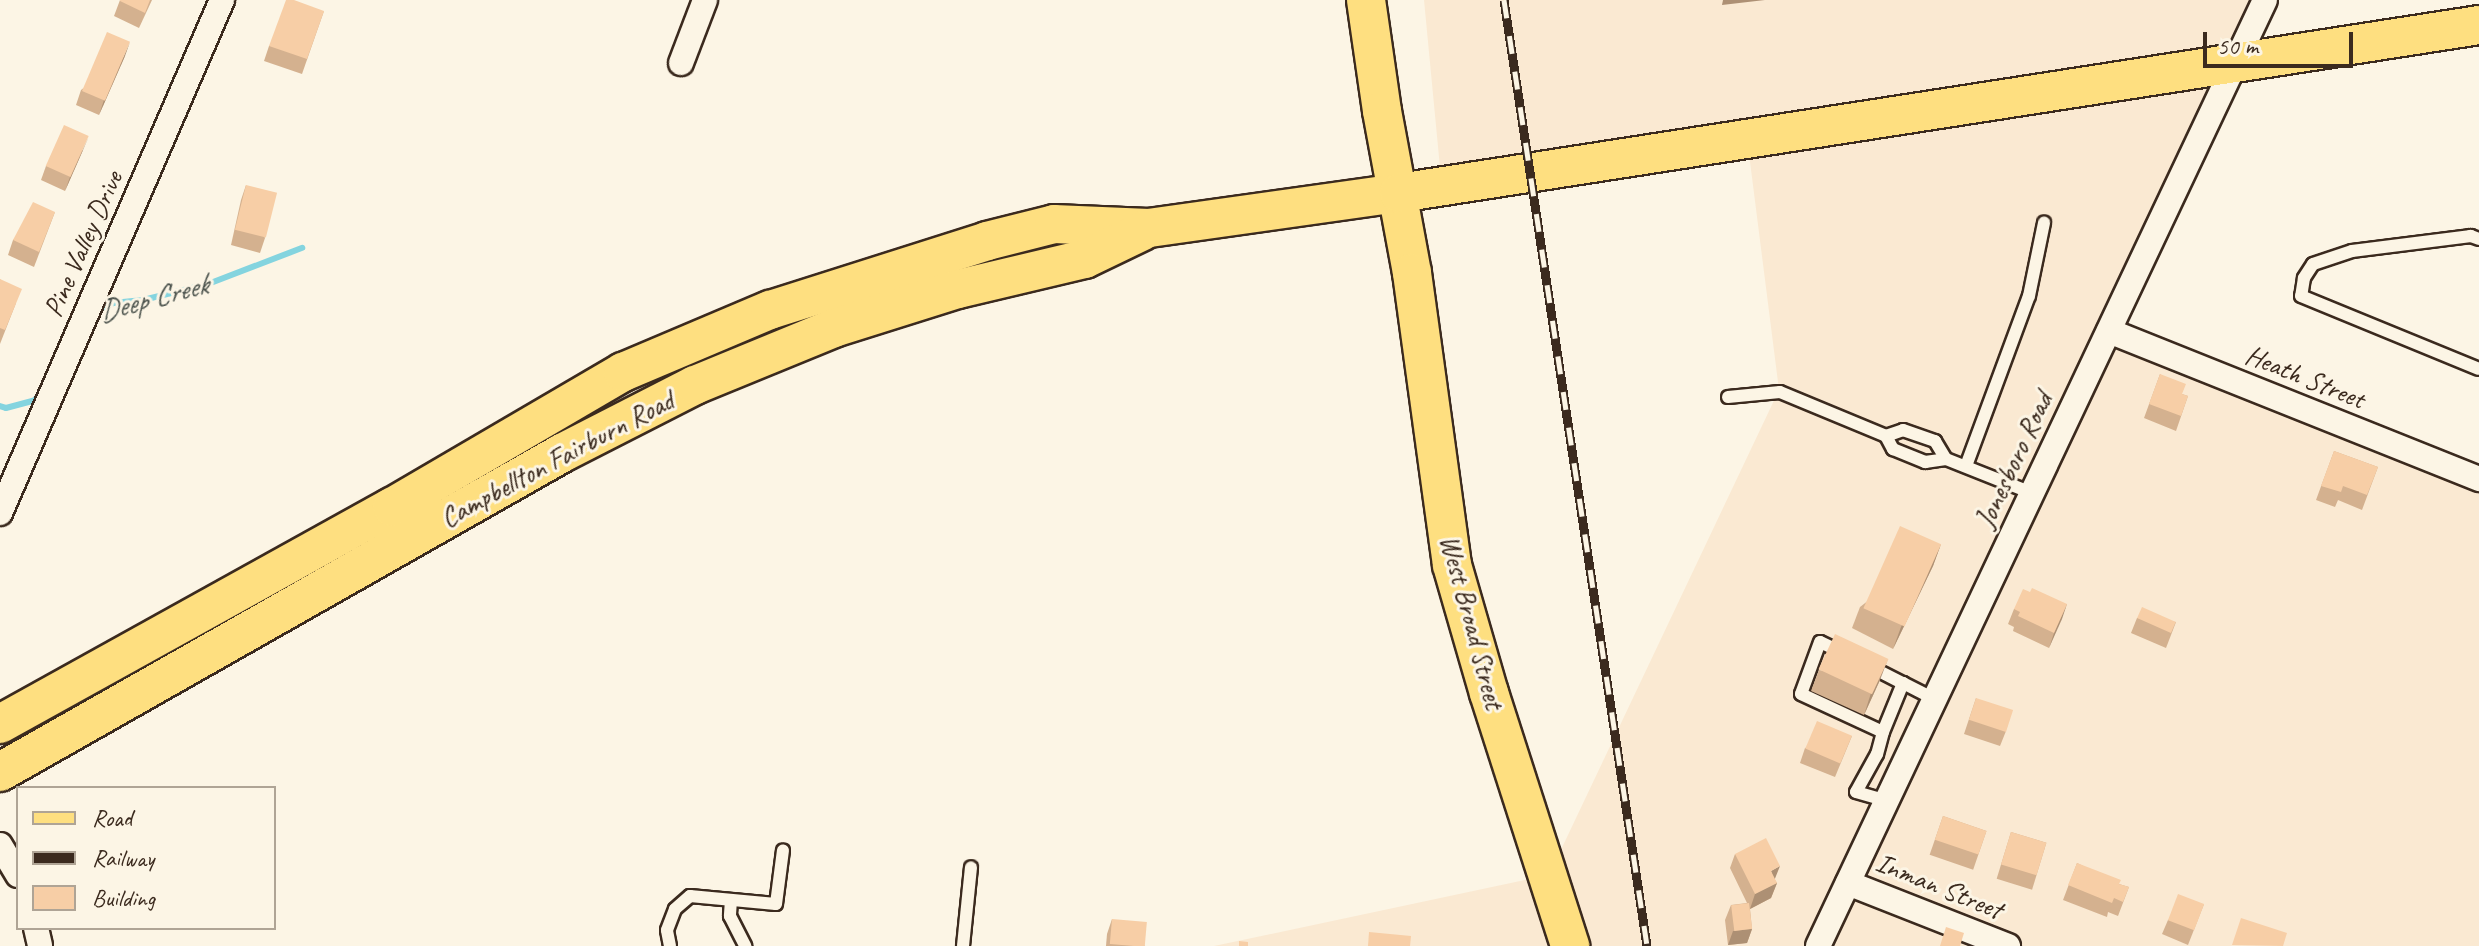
<!DOCTYPE html>
<html>
<head>
<meta charset="utf-8">
<style>
	body { margin:0 }
	#map { position:relative; width:2479px; height:946px; overflow:hidden; background:#fcf5e5; font-family:Caveat,sans-serif }
	div>[style] { position:absolute }
	.built>* { inset:0; background:#fae9d2 }
	.stream>* { height:6px; margin:-3px; padding:0 3px; transform-origin:3px; border-radius:3px; background:#84d4df }
	.roads { filter:drop-shadow(2px 0 #3b2a1e) drop-shadow(-2px 0 #3b2a1e) drop-shadow(0 2px #3b2a1e) drop-shadow(0 -2px #3b2a1e) }
	.lane>* { height:12px; margin:-6px; padding:0 6px; transform-origin:6px; border-radius:6px; background:#fcf5e5 }
	.street>* { height:24px; margin:-12px; padding:0 12px; transform-origin:12px; border-radius:12px; background:#fcf5e5 }
	.primary>* { height:38px; margin:-19px; padding:0 19px; transform-origin:19px; border-radius:19px; background:#fedf80 }
	.rail>* { height:9px; margin-top:-4.5px; transform-origin:0; background:repeating-linear-gradient(90deg,#fcf5e5 0 18px,#3b2a1e 0 36px); box-sizing:border-box; border-block:2px solid #3b2a1e }
	.wall>* { inset:0; background:#d4b18f; transform-origin:0 0 }
	.shaded-wall>* { inset:0; background:#ad9074 }
	.building>* { inset:0; background:#f7cea6; transform-origin:0 0 }
	span { translate:-50% -50%; white-space:nowrap; text-align:center; line-height:1.15; -webkit-text-stroke:6px #fcf5e5; paint-order:stroke }
	.street-label { font-size:28px; color:#3b2a1e }
	.water-label { font-size:30px; color:#4d544e; font-style:italic }
	.legend { position:absolute; left:16px; top:786px; width:260px; height:144px; box-sizing:border-box; background:#fcf5e5; border:2px solid #afa495; margin:0; padding:10px 14px; list-style:none; font-size:24px; color:#3b2a1e }
	.legend li { display:flex; align-items:center; gap:16px; height:40px }
	.legend b { width:40px; border:2px solid #afa495 }
	.scale { position:absolute; left:2203px; top:32px; width:150px; height:36px; box-sizing:border-box; border:4px solid #3b2a1e; border-top:0; padding-left:10px; font-size:24px; line-height:28px; white-space:nowrap; color:#3b2a1e; -webkit-text-stroke:6px #fcf5e5; paint-order:stroke }
</style>
</head>
<body>
<div id="map">
	<div class="built">
		<div style="clip-path:polygon(1424px 0,2262px 0,2120px 320px,2479px 466px,2479px 946px,1214px 946px,1549px 875px,1779px 390px,1747px 138px,1441px 178px)"></div>
	</div>
	<div class="stream">
		<div style="left:96px;top:311px;width:19px;rotate:-25deg"></div>
		<div style="left:113px;top:303px;width:30px;rotate:-6deg"></div>
		<div style="left:143px;top:300px;width:67px;rotate:-13.8deg"></div>
		<div style="left:208px;top:284px;width:101px;rotate:-21deg"></div>
		<div style="left:0;top:406px;width:6px;rotate:18deg"></div>
		<div style="left:6px;top:408px;width:30px;rotate:-15deg"></div>
		<div style="left:35px;top:400px;width:13px;rotate:-51deg"></div>
	</div>
	<div class="roads">
		<div class="lane">
			<div style="left:2479px;top:239px;width:9px;rotate:-159deg"></div>
			<div style="left:2471px;top:236px;width:120px;rotate:172.8deg"></div>
			<div style="left:2352px;top:251px;width:41px;rotate:161.6deg"></div>
			<div style="left:2313px;top:264px;width:17px;rotate:123deg"></div>
			<div style="left:2304px;top:278px;width:18px;rotate:99deg"></div>
			<div style="left:2301px;top:296px;width:192px;rotate:22.3deg"></div>
			<div style="left:1728px;top:397px;width:52px;rotate:-5.5deg"></div>
			<div style="left:1780px;top:392px;width:115px;rotate:22.5deg"></div>
			<div style="left:1886px;top:436px;width:15px;rotate:62deg"></div>
			<div style="left:1893px;top:449px;width:35px;rotate:22deg"></div>
			<div style="left:1925px;top:462px;width:21px;rotate:-8deg"></div>
			<div style="left:1946px;top:459px;width:92px;rotate:21.6deg"></div>
			<div style="left:1886px;top:436px;width:18px;rotate:-19deg"></div>
			<div style="left:1903px;top:430px;width:34px;rotate:19deg"></div>
			<div style="left:1935px;top:441px;width:21px;rotate:59deg"></div>
			<div style="left:1966px;top:466px;width:181px;rotate:-69.7deg"></div>
			<div style="left:2029px;top:296px;width:75px;rotate:-78.4deg"></div>
			<div style="left:1843px;top:653px;width:25px;rotate:-154deg"></div>
			<div style="left:1820px;top:642px;width:55px;rotate:110.1deg"></div>
			<div style="left:1801px;top:694px;width:90px;rotate:24.9deg"></div>
			<div style="left:1883px;top:732px;width:53px;rotate:-67.8deg"></div>
			<div style="left:1903px;top:683px;width:36px;rotate:27deg"></div>
			<div style="left:1871px;top:667px;width:36px;rotate:27deg"></div>
			<div style="left:1883px;top:732px;width:23px;rotate:105deg"></div>
			<div style="left:1877px;top:754px;width:43px;rotate:118.9deg"></div>
			<div style="left:1856px;top:792px;width:32px;rotate:16deg"></div>
			<div style="left:731px;top:900px;width:16px;rotate:94deg"></div>
			<div style="left:730px;top:916px;width:34px;rotate:63deg"></div>
			<div style="left:670px;top:946px;width:16px;rotate:-101deg"></div>
			<div style="left:667px;top:930px;width:22px;rotate:-69deg"></div>
			<div style="left:675px;top:909px;width:20px;rotate:-41deg"></div>
			<div style="left:690px;top:896px;width:86px;rotate:5.3deg"></div>
			<div style="left:776px;top:904px;width:54px;rotate:-82.6deg"></div>
			<div style="left:963px;top:946px;width:79px;rotate:-84.2deg"></div>
		</div>
		<div class="street">
			<div style="left:681px;top:63px;width:67px;rotate:-69.1deg"></div>
			<div style="left:2109px;top:331px;width:399px;rotate:21.8deg"></div>
			<div style="left:0;top:513px;width:559px;rotate:-66.6deg"></div>
			<div style="left:0;top:845px;width:35px;rotate:59deg"></div>
			<div style="left:1848px;top:883px;width:172px;rotate:21.5deg"></div>
			<div style="left:36px;top:928px;width:18px;rotate:77deg"></div>
			<div style="left:1818px;top:946px;width:1046px;rotate:-64.71deg"></div>
		</div>
		<div class="primary">
			<div style="left:1366px;top:0;width:112px;rotate:81.8deg"></div>
			<div style="left:1382px;top:111px;width:165px;rotate:79.5deg"></div>
			<div style="left:1412px;top:273px;width:295px;rotate:82.2deg"></div>
			<div style="left:1452px;top:565px;width:133px;rotate:73.9deg"></div>
			<div style="left:1489px;top:693px;width:266px;rotate:72.2deg"></div>
			<div style="left:0;top:724px;width:448px;rotate:-29deg"></div>
			<div style="left:392px;top:507px;width:268px;rotate:-30.3deg"></div>
			<div style="left:623px;top:372px;width:160px;rotate:-22.9deg"></div>
			<div style="left:770px;top:310px;width:228px;rotate:-17.6deg"></div>
			<div style="left:987px;top:241px;width:69px;rotate:-14.2deg"></div>
			<div style="left:1054px;top:224px;width:95px;rotate:2.4deg"></div>
			<div style="left:1149px;top:228px;width:252px;rotate:-8deg"></div>
			<div style="left:1399px;top:193px;width:1093px;rotate:-8.84deg"></div>
			<div style="left:0;top:772px;width:646px;rotate:-29.58deg"></div>
			<div style="left:562px;top:453px;width:149px;rotate:-27.1deg"></div>
			<div style="left:695px;top:385px;width:150px;rotate:-22.3deg"></div>
			<div style="left:834px;top:328px;width:130px;rotate:-17.5deg"></div>
			<div style="left:958px;top:289px;width:130px;rotate:-13.3deg"></div>
			<div style="left:1085px;top:259px;width:64px;rotate:-25.8deg"></div>
		</div>
	</div>
	<div class="rail">
		<div style="left:1504px;top:0;width:957px;rotate:81.4deg"></div>
	</div>
	<div class="wall">
		<div style="clip-path:polygon(120px 0,152px 0,139px 28px,114px 16px)"></div>
		<div style="clip-path:polygon(324px 11px,302px 74px,264px 61px,269px 46px)"></div>
		<div style="clip-path:polygon(125px 56px,99px 115px,76px 105px,81px 90px)"></div>
		<div style="clip-path:polygon(83px 150px,65px 191px,41px 180px,46px 166px)"></div>
		<div style="clip-path:polygon(246px 185px,265px 238px,260px 253px,231px 245px,241px 200px)"></div>
		<div style="clip-path:polygon(55px 212px,34px 267px,8px 255px,13px 240px)"></div>
		<div style="clip-path:polygon(0 279px,16px 303px,0 344px)"></div>
		<div style="clip-path:polygon(2160px 374px,2182px 394px,2188px 396px,2176px 431px,2144px 418px)"></div>
		<div style="clip-path:polygon(2334px 451px,2378px 467px,2362px 510px,2338px 500px,2335px 507px,2316px 500px)"></div>
		<div style="clip-path:polygon(1941px 544px,1933px 566px,1893px 649px,1852px 628px,1860px 607px)"></div>
		<div style="clip-path:polygon(2067px 604px,2049px 648px,2013px 631px,2014px 627px,2008px 624px,2014px 609px)"></div>
		<div style="clip-path:polygon(2137px 618px,2176px 622px,2166px 648px,2131px 633px)"></div>
		<div style="clip-path:polygon(1819px 670px,1880px 680px,1864px 715px,1811px 691px)"></div>
		<div style="clip-path:polygon(1976px 698px,2006px 731px,2000px 746px,1964px 734px)"></div>
		<div style="clip-path:polygon(1852px 736px,1835px 777px,1800px 763px,1805px 748px)"></div>
		<div style="left:1943px;top:816px;width:46px;height:41px;rotate:19deg"></div>
		<div style="left:2011px;top:832px;width:37px;height:49px;rotate:17deg"></div>
		<div style="clip-path:polygon(1735px 854px,1775px 880px,1777px 883px,1771px 898px,1750px 909px,1752px 929px,1747px 943px,1728px 945px,1725px 920px,1731px 905px,1747px 903px,1730px 868px)"></div>
		<div style="clip-path:polygon(2077px 863px,2119px 884px,2129px 887px,2118px 916px,2108px 912px,2107px 917px,2063px 900px)"></div>
		<div style="clip-path:polygon(2204px 904px,2188px 945px,2162px 934px,2168px 920px)"></div>
		<div style="clip-path:polygon(1112px 919px,1145px 946px,1106px 946px,1107px 934px)"></div>
	</div>
	<div class="shaded-wall">
		<div style="clip-path:polygon(1723px 0,1765px 0,1722px 5px)"></div>
		<div style="clip-path:polygon(130px 42px,125px 56px,99px 115px,104px 100px)"></div>
		<div style="clip-path:polygon(89px 136px,83px 150px,65px 191px,70px 177px)"></div>
		<div style="clip-path:polygon(1941px 544px,1933px 566px,1893px 649px,1901px 627px)"></div>
		<div style="clip-path:polygon(2067px 604px,2062px 619px,2049px 648px,2054px 633px)"></div>
		<div style="clip-path:polygon(1888px 659px,1880px 680px,1864px 715px,1871px 693px)"></div>
		<div style="clip-path:polygon(1780px 866px,1774px 881px,1771px 871px)"></div>
		<div style="clip-path:polygon(1777px 883px,1771px 898px,1750px 909px,1755px 894px)"></div>
		<div style="clip-path:polygon(1752px 929px,1747px 943px,1728px 945px,1733px 931px)"></div>
	</div>
	<div class="building">
		<div style="clip-path:polygon(120px 0,150px 0,145px 13px,120px 1px)"></div>
		<div style="clip-path:polygon(286px 0,294px 0,324px 11px,307px 59px,269px 46px)"></div>
		<div style="left:107px;top:32px;width:25px;height:64px;rotate:23deg"></div>
		<div style="left:64px;top:125px;width:27px;height:45px;rotate:24deg"></div>
		<div style="left:246px;top:185px;width:32px;height:46px;rotate:14deg"></div>
		<div style="clip-path:polygon(33px 202px,55px 212px,39px 252px,13px 240px)"></div>
		<div style="clip-path:polygon(0 279px,22px 289px,5px 330px,0 328px)"></div>
		<div style="clip-path:polygon(2160px 374px,2186px 384px,2182px 394px,2188px 396px,2181px 416px,2149px 404px)"></div>
		<div style="clip-path:polygon(2334px 451px,2378px 467px,2367px 495px,2343px 486px,2341px 492px,2321px 486px)"></div>
		<div style="left:1900px;top:526px;width:45px;height:90px;rotate:24deg"></div>
		<div style="clip-path:polygon(2032px 588px,2067px 604px,2054px 633px,2018px 616px,2020px 612px,2014px 609px,2023px 589px,2030px 592px)"></div>
		<div style="left:2142px;top:607px;width:37px;height:12px;rotate:24deg"></div>
		<div style="left:1835px;top:634px;width:59px;height:39px;rotate:25deg"></div>
		<div style="left:1976px;top:698px;width:39px;height:23px;rotate:18deg"></div>
		<div style="left:1817px;top:721px;width:38px;height:30px;rotate:23deg"></div>
		<div style="left:1943px;top:816px;width:46px;height:25px;rotate:19deg"></div>
		<div style="left:2011px;top:832px;width:37px;height:34px;rotate:17deg"></div>
		<div style="clip-path:polygon(1766px 838px,1780px 866px,1771px 871px,1777px 883px,1755px 894px,1735px 854px)"></div>
		<div style="clip-path:polygon(2077px 863px,2121px 880px,2119px 884px,2129px 887px,2123px 902px,2114px 898px,2112px 903px,2068px 885px)"></div>
		<div style="left:2178px;top:894px;width:28px;height:28px;rotate:21deg"></div>
		<div style="left:1749px;top:903px;width:26px;height:18px;rotate:83deg"></div>
		<div style="clip-path:polygon(2241px 918px,2287px 933px,2283px 946px,2232px 945px)"></div>
		<div style="left:1112px;top:919px;width:35px;height:25px;rotate:5deg"></div>
		<div style="clip-path:polygon(1946px 927px,1964px 933px,1960px 946px,1940px 946px)"></div>
		<div style="clip-path:polygon(1369px 932px,1411px 936px,1410px 946px,1368px 946px)"></div>
		<div style="clip-path:polygon(1239px 941px,1248px 942px,1248px 946px,1239px 946px)"></div>
	</div>
	<div class="street-label">
		<span style="left:83px;top:244px;rotate:-66deg">Pine Valley Drive</span>
		<span style="left:2305px;top:377px;rotate:22deg">Heath Street</span>
		<span style="left:557px;top:459px;rotate:-28deg">Campbellton Fairburn Road</span>
		<span style="left:2014px;top:460px;rotate:-65deg">Jonesboro Road</span>
		<span style="left:1472px;top:622px;rotate:75deg">West Broad Street</span>
		<span style="left:1939px;top:886px;rotate:22deg">Inman Street</span>
	</div>
	<div class="water-label">
		<span style="left:153px;top:298px;rotate:-15deg">Deep Creek</span>
	</div>
	<ul class="legend">
	<li><b style="height:10px;background:#fedf80"></b>Road</li>
	<li><b style="height:10px;background:#3b2a1e"></b>Railway</li>
	<li><b style="height:22px;background:#f7cea6"></b>Building</li>
	</ul>
	<div class="scale">50 m</div>
</div>
</body>
</html>
